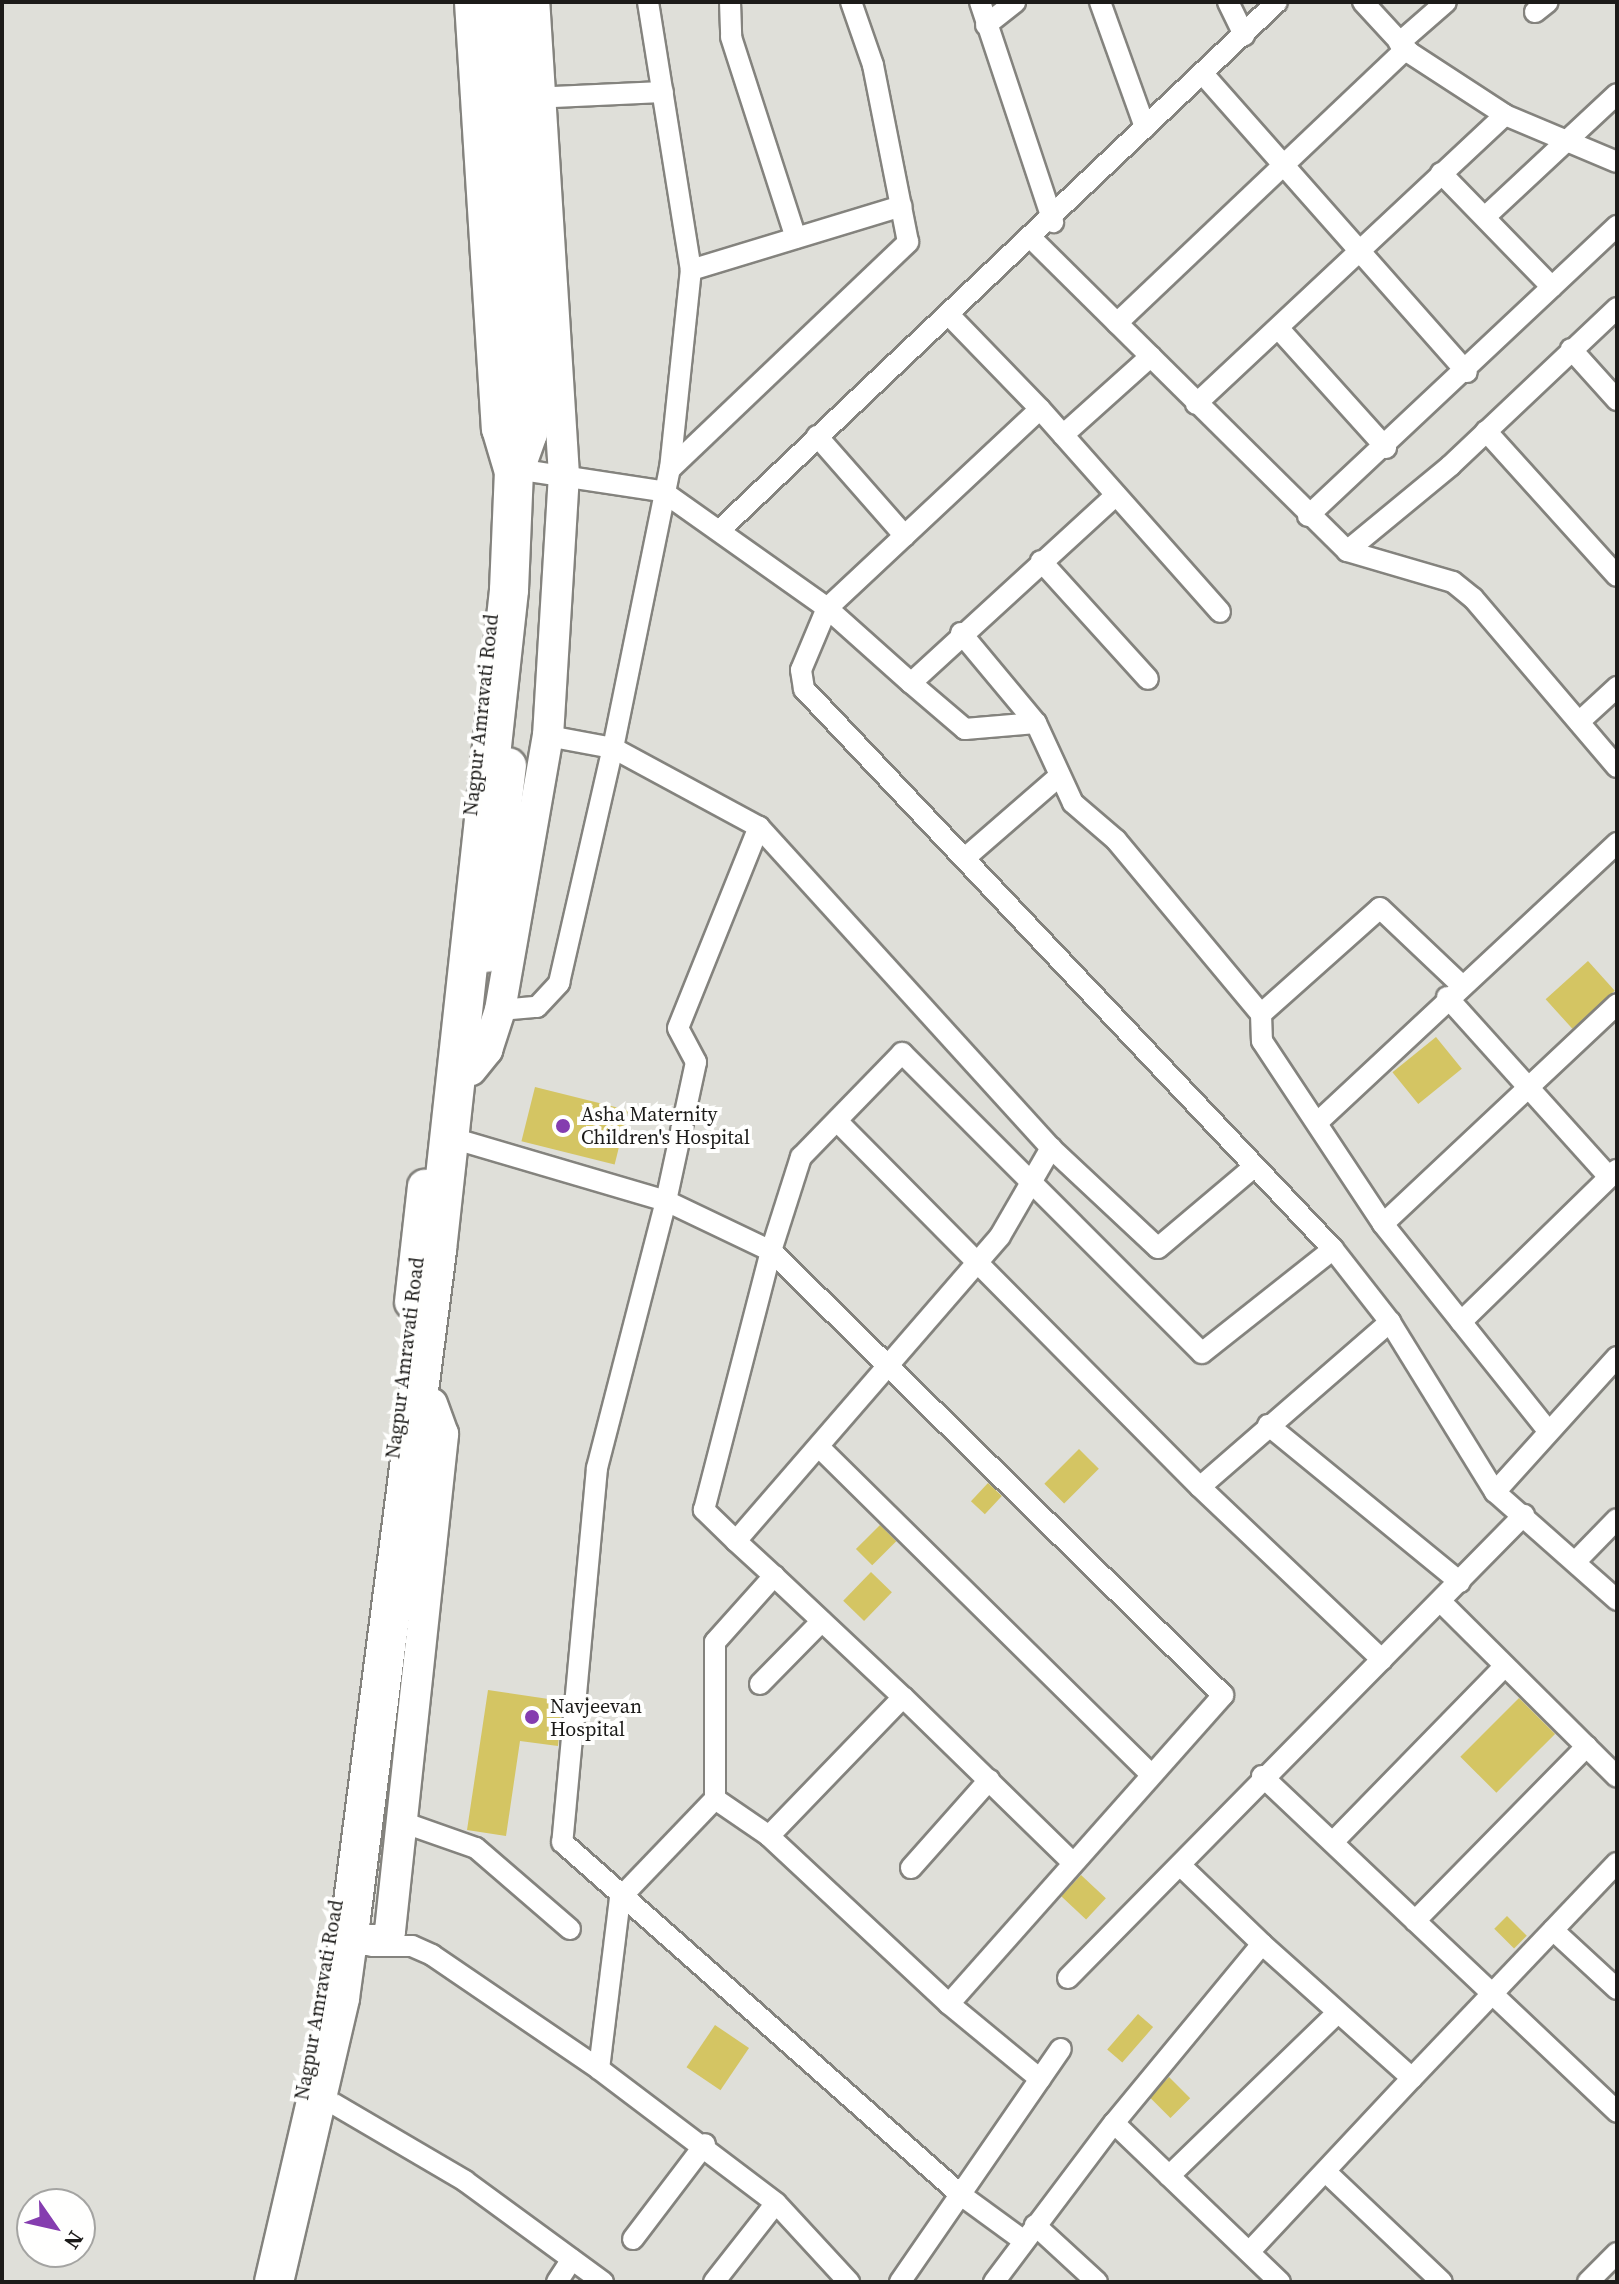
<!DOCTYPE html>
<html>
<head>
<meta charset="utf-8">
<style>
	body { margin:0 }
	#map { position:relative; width:1619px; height:2284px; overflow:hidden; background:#dfdfd9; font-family:"Source Serif 4",serif }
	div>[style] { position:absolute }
	.building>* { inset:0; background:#d4c563; transform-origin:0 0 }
	.roads { filter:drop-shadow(2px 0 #84837e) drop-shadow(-2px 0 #84837e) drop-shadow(0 2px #84837e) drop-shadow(0 -2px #84837e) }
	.street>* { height:20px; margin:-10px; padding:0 10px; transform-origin:10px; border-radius:10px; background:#fff }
	.secondary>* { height:30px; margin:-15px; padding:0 15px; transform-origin:15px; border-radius:15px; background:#fff }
	.primary>* { height:34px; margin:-17px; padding:0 17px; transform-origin:17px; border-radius:17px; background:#fff }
	.highway>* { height:38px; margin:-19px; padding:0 19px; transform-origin:19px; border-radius:19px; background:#fff }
	.dots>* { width:22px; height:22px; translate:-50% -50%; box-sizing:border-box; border:4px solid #fffffe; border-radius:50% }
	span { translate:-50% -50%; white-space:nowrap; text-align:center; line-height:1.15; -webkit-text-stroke:8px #fffffe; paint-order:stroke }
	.street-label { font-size:20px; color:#1c1b19 }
	.poi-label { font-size:20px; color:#1c1b19 }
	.left { translate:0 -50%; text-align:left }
	.frame { position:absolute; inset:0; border:4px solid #1c1b19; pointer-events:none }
	.north { position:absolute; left:16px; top:2188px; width:80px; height:80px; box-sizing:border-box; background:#fffffe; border:2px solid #a4a4a2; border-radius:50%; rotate:124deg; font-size:22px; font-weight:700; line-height:32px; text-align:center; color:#1c1b19 }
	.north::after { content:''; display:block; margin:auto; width:28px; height:36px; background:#853daf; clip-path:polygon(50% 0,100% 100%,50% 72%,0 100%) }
</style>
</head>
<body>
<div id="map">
	<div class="building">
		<div style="left:1588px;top:961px;width:40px;height:57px;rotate:48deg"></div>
		<div style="left:1436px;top:1037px;width:41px;height:56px;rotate:51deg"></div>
		<div style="left:535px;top:1087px;width:96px;height:56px;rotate:14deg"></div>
		<div style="left:1079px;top:1449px;width:28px;height:49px;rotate:45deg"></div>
		<div style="left:988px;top:1483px;width:19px;height:25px;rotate:43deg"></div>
		<div style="left:880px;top:1525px;width:23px;height:34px;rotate:45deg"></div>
		<div style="left:871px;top:1572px;width:29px;height:40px;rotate:44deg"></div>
		<div style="clip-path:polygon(488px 1690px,562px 1701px,558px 1746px,520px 1741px,506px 1836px,467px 1830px)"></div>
		<div style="left:1519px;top:1698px;width:51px;height:83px;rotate:45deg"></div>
		<div style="left:1081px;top:1875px;width:34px;height:29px;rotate:43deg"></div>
		<div style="left:1507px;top:1916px;width:28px;height:18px;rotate:45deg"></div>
		<div style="left:1138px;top:2014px;width:20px;height:47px;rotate:41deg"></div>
		<div style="left:715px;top:2025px;width:41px;height:51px;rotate:34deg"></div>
		<div style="left:1169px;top:2077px;width:30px;height:28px;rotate:45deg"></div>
	</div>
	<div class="roads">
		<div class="street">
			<div style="left:648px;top:2px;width:271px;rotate:80.9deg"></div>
			<div style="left:730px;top:2px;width:35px;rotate:88deg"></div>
			<div style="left:731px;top:37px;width:211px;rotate:72.1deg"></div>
			<div style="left:980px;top:2px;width:232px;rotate:71.6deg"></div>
			<div style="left:1100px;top:2px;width:133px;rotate:70.2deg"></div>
			<div style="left:1228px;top:2px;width:37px;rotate:64deg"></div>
			<div style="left:1363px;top:2px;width:69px;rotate:47.3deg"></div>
			<div style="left:1410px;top:53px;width:113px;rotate:33.1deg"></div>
			<div style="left:1505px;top:115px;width:121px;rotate:22.8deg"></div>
			<div style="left:1535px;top:12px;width:16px;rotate:-38deg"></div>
			<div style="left:986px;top:25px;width:37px;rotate:-38deg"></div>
			<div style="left:1399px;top:43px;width:62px;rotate:-41.1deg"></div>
			<div style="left:1203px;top:74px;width:398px;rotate:48.5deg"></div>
			<div style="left:531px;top:98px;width:132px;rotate:-2.6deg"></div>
			<div style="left:1441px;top:173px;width:159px;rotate:45.8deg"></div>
			<div style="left:1485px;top:217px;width:180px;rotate:-43deg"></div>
			<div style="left:1033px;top:240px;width:442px;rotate:44.7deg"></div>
			<div style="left:1347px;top:551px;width:110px;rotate:16.3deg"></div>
			<div style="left:1453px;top:582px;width:26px;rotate:39deg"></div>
			<div style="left:1473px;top:598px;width:222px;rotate:49.6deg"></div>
			<div style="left:950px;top:316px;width:129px;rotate:45.9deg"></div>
			<div style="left:1040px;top:409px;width:291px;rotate:136.9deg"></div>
			<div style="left:827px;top:608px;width:113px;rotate:41.8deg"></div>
			<div style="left:911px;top:683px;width:278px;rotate:-42.5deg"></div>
			<div style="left:1117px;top:323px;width:398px;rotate:-43.5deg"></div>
			<div style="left:1279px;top:329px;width:160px;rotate:48deg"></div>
			<div style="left:1571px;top:349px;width:69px;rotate:48deg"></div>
			<div style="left:1196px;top:404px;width:423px;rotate:-43.1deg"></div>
			<div style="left:1040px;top:409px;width:271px;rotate:48.4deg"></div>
			<div style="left:1486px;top:431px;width:195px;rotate:47.9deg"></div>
			<div style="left:1063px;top:435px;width:118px;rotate:-41.9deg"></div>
			<div style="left:817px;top:436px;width:133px;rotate:48.7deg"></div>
			<div style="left:670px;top:469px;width:329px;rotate:-43.6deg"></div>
			<div style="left:908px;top:242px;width:180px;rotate:-101.2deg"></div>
			<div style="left:873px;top:65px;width:67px;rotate:-109.2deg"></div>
			<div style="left:529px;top:471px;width:134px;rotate:8.6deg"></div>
			<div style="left:662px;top:491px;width:202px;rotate:35.3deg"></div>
			<div style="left:827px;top:608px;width:67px;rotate:112.8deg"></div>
			<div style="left:801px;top:670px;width:19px;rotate:81deg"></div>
			<div style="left:804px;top:689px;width:770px;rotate:46.63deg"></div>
			<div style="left:1333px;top:1249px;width:93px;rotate:52deg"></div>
			<div style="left:1390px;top:1322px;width:200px;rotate:58.3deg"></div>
			<div style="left:1495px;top:1492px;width:163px;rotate:41.5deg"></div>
			<div style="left:1308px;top:516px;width:424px;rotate:-43.2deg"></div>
			<div style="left:721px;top:529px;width:766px;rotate:-43.47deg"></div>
			<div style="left:1347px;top:551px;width:134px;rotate:-39.5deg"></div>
			<div style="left:1450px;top:466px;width:230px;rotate:-43.4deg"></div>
			<div style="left:1041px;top:561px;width:159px;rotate:47.8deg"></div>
			<div style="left:961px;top:633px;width:117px;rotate:50.2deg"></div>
			<div style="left:1036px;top:723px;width:88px;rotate:65.2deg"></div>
			<div style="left:1073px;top:803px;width:57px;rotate:40.7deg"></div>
			<div style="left:1116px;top:840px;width:226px;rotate:50.2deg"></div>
			<div style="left:1261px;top:1014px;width:27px;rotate:88deg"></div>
			<div style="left:1262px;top:1041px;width:219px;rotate:56.5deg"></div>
			<div style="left:1383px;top:1224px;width:261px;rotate:51.4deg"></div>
			<div style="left:911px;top:683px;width:71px;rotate:40.4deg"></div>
			<div style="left:965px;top:729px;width:71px;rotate:-4.8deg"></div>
			<div style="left:1579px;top:722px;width:52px;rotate:-42.6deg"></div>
			<div style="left:548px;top:736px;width:66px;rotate:10.5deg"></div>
			<div style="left:613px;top:748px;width:285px;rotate:-78.5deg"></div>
			<div style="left:670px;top:469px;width:200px;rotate:-84deg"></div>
			<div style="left:691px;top:270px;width:220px;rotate:-16.9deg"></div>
			<div style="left:965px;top:858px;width:122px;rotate:-41deg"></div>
			<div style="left:1447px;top:997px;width:242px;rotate:48deg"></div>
			<div style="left:500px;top:1010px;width:37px;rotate:-5deg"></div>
			<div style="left:537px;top:1007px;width:33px;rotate:-47deg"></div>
			<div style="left:559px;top:983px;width:241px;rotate:-77.1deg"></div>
			<div style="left:613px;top:748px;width:166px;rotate:28.4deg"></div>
			<div style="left:759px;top:827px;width:434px;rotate:47.7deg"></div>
			<div style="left:1051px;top:1148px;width:146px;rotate:43.1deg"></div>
			<div style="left:1158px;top:1248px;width:126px;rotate:-40.2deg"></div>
			<div style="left:1261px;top:1014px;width:159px;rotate:-41.7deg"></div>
			<div style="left:1380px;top:908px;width:112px;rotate:43.5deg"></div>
			<div style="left:837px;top:1121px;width:515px;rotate:45.24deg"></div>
			<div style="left:1200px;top:1487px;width:252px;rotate:-41deg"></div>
			<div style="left:1319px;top:1121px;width:408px;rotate:-43deg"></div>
			<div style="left:462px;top:1141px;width:213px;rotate:16.4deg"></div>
			<div style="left:666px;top:1201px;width:276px;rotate:104.5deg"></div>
			<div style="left:597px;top:1468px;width:376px;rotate:95.3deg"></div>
			<div style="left:562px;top:1842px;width:533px;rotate:41.5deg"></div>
			<div style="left:961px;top:2195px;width:78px;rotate:36.1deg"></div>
			<div style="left:1383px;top:1224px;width:321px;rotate:-43.2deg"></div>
			<div style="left:1461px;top:1322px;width:218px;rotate:-44.3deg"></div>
			<div style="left:1268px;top:1425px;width:248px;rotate:39.3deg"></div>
			<div style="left:819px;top:1447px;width:467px;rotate:44.6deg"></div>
			<div style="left:1200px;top:1487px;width:251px;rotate:43.5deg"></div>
			<div style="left:1495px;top:1492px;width:182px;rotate:-47.9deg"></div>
			<div style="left:736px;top:1541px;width:45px;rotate:-135.9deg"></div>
			<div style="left:704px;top:1510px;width:268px;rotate:-75.5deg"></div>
			<div style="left:771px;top:1251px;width:116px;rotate:-154.5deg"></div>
			<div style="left:666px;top:1201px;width:142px;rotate:-77.8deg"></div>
			<div style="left:696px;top:1062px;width:38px;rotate:-118deg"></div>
			<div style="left:678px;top:1028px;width:217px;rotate:-68.1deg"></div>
			<div style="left:1577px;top:1560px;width:57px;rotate:-45.7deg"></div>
			<div style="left:774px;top:1576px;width:177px;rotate:43.2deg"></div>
			<div style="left:1441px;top:1602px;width:248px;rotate:44.8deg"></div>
			<div style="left:760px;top:1684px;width:88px;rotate:-45.5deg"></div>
			<div style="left:1262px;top:1776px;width:489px;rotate:43.4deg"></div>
			<div style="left:715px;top:1799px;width:65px;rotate:34.4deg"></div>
			<div style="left:402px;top:1822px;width:78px;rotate:19.4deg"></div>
			<div style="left:476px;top:1848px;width:124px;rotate:40.8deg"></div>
			<div style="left:1333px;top:1842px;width:246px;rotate:-45.7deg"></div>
			<div style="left:1180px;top:1865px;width:114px;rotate:43.9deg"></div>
			<div style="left:911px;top:1868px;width:118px;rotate:-48.4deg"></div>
			<div style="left:1415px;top:1921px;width:245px;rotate:-45.5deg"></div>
			<div style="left:1553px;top:1930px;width:87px;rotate:42.7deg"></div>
			<div style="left:371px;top:1946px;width:41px"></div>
			<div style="left:412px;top:1946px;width:22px;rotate:24deg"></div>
			<div style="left:432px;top:1955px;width:202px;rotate:34.3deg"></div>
			<div style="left:599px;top:2069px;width:222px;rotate:37.1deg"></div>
			<div style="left:776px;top:2203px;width:108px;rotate:47.3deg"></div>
			<div style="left:1068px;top:1978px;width:650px;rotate:-45.44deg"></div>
			<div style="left:949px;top:2004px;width:246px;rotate:-137deg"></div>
			<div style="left:769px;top:1836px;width:193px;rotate:-46deg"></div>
			<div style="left:903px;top:1697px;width:236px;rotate:44.3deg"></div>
			<div style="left:599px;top:2069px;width:172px;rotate:-83deg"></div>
			<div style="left:620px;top:1898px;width:137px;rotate:-46.2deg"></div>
			<div style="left:715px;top:1799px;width:157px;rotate:-90deg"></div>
			<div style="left:715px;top:1642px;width:89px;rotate:-48.2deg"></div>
			<div style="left:774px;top:1576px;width:52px;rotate:-137.4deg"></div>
			<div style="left:736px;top:1541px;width:403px;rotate:-49.1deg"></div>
			<div style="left:1000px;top:1236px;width:102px;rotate:-59.9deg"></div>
			<div style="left:1412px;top:2078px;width:297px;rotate:-46.4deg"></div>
			<div style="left:1040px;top:2079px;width:118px;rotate:-140.5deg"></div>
			<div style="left:949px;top:2004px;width:413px;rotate:-48.4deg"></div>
			<div style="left:1223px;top:1695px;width:634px;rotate:-135.51deg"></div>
			<div style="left:771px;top:1251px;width:99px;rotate:-72.3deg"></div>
			<div style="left:801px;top:1157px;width:145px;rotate:-45.8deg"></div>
			<div style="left:902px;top:1053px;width:424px;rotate:45deg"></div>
			<div style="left:1202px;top:1353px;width:167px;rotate:-38.4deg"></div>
			<div style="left:334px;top:2104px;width:152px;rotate:30.4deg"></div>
			<div style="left:465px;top:2181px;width:171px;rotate:36.2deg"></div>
			<div style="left:1114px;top:2123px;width:232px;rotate:-50.4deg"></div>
			<div style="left:1262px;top:1944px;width:201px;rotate:41.8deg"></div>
			<div style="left:1412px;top:2078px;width:238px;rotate:133.1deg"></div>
			<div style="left:1327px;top:2173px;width:158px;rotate:43.5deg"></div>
			<div style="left:1169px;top:2176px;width:235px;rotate:-44.1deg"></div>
			<div style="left:1035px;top:2225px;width:84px;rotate:42.6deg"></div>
			<div style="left:633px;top:2239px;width:119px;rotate:-52.8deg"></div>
			<div style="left:557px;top:2282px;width:27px;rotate:-57deg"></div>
			<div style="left:714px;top:2282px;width:100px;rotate:-51.9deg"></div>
			<div style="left:900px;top:2282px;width:283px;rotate:-55.4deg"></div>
			<div style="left:994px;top:2282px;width:199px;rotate:-53deg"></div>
			<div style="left:1114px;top:2123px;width:230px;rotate:43.8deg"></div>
			<div style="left:1588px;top:2282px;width:41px;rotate:-45deg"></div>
		</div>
		<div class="secondary">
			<div style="left:471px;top:1070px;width:26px;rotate:-51deg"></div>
			<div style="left:487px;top:1050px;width:42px;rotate:-72deg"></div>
			<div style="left:500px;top:1010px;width:278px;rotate:-80.1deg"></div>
			<div style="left:548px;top:736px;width:261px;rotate:-86.5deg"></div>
			<div style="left:564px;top:475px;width:474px;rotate:-93.6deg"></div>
			<div style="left:365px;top:1940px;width:17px"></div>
			<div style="left:382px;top:1940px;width:12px;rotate:-48deg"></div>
			<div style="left:390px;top:1931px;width:500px;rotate:-83.9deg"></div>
			<div style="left:443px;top:1434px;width:32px;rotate:-110deg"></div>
		</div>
		<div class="primary">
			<div style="left:486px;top:955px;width:191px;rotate:-83.1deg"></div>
			<div style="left:412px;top:1302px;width:116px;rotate:-83.6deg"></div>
		</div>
		<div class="highway">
			<div style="left:474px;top:2px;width:427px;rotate:86.4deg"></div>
			<div style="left:501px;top:428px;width:46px;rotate:73.5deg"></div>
			<div style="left:274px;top:2282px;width:292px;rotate:-76.9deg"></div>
			<div style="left:340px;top:1998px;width:81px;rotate:-82.2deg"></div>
			<div style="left:351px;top:1918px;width:674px;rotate:-82.66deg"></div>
			<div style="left:437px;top:1250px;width:664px;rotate:-83.77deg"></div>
			<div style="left:509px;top:590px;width:118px;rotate:-87.6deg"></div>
			<div style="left:514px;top:472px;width:41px;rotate:-70.3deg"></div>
			<div style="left:528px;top:433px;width:432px;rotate:-93.2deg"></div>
		</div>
	</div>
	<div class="dots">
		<div style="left:563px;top:1126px;background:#853daf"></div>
		<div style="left:532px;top:1717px;background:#853daf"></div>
	</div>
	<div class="street-label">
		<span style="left:481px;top:715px;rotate:-84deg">Nagpur Amravati Road</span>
		<span style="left:405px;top:1358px;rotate:-83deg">Nagpur Amravati Road</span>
		<span style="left:319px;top:2000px;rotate:-80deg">Nagpur Amravati Road</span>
	</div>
	<div class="poi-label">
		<span class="left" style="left:581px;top:1126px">Asha Maternity<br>Children's Hospital</span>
		<span class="left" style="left:550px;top:1718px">Navjeevan<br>Hospital</span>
	</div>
	<div class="frame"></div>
	<div class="north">N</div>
</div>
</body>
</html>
